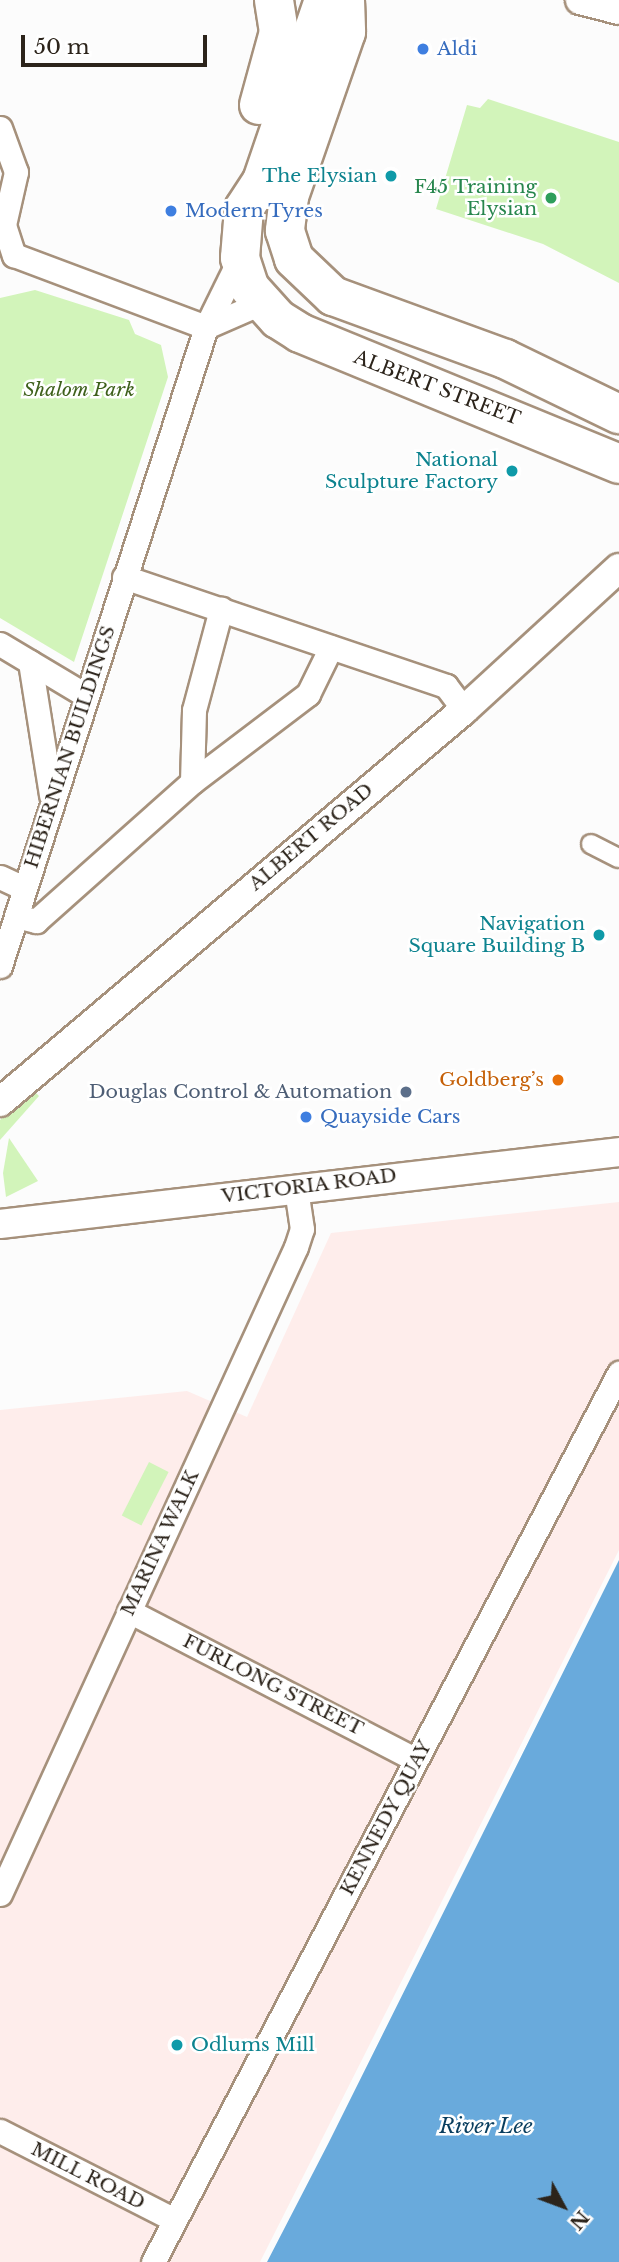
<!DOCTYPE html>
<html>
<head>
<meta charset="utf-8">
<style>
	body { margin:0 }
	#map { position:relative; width:619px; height:2262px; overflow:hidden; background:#fcfcfc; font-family:"Libre Baskerville",serif }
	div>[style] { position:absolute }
	.industrial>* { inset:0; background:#feedeb }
	.green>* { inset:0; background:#d2f4ba; transform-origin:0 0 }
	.water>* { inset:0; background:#69aadc }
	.roads { filter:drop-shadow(2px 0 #a6917c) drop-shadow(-2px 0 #a6917c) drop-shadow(0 2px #a6917c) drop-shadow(0 -2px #a6917c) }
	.pedestrian>* { height:18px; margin:-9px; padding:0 9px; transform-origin:9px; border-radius:9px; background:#fff }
	.minor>* { height:23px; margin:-11.5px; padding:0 11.5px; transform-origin:11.5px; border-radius:11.5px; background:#fff }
	.tertiary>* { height:28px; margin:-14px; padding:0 14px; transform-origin:14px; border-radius:14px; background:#fff }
	.trunk>* { height:38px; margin:-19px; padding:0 19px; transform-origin:19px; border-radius:19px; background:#fff }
	.dots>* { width:19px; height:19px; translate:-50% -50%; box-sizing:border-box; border:4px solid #fff; border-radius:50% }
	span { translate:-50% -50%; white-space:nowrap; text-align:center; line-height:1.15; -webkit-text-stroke:5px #fff; paint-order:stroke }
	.shop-label { font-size:19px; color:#366cbe }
	.left { translate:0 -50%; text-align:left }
	.culture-label { font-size:19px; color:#0d838f }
	.right { translate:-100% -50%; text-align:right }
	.leisure-label { font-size:19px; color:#27864d }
	.street-label { font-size:19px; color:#2c241b }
	.park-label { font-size:19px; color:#3e601c; font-style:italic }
	.food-label { font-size:19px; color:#c56008 }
	.service-label { font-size:19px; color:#4e5e75 }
	.water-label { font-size:21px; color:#083d5e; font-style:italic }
	.north { position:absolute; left:528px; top:2171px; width:70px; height:70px; -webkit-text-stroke:5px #fff; paint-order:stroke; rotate:131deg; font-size:19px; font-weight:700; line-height:28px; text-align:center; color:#2c241b }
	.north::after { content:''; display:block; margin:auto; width:24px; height:32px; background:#2c241b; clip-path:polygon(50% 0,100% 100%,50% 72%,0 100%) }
	.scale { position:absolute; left:21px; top:35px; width:186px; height:32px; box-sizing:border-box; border:4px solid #2c241b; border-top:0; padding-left:9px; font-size:21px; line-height:24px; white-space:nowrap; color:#2c241b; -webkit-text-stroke:5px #fff; paint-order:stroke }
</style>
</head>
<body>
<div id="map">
	<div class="industrial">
		<div style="clip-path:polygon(619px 1202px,619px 1550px,260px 2262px,0 2262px,0 1410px,187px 1391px,247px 1417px,331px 1233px)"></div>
	</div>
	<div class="green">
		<div style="clip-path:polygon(488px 99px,619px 142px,619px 283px,543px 244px,436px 209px,467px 105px,480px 108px)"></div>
		<div style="clip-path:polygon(35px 290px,129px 320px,135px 334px,161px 345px,168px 377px,74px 662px,0 618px,0 298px)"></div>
		<div style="clip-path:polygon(31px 1088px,39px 1096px,0 1140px,0 1120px)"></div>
		<div style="clip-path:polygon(9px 1138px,38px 1181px,6px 1197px,3px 1173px)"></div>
		<div style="left:149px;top:1462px;width:22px;height:60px;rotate:27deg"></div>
	</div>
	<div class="water">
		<div style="clip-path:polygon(619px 1560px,619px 2262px,267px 2262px,329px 2142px)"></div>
	</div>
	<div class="roads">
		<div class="pedestrian">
			<div style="left:591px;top:844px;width:31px;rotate:27deg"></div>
		</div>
		<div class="minor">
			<div style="left:0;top:128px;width:47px;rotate:70deg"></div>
			<div style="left:16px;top:172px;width:54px;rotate:102.8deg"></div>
			<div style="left:4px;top:225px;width:32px;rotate:72deg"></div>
			<div style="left:14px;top:255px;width:205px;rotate:20.6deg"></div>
			<div style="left:206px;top:327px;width:60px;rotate:-23.6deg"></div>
			<div style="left:124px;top:577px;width:340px;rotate:18.7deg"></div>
			<div style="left:446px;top:686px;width:30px;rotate:53deg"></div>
			<div style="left:0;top:644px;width:101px;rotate:30.9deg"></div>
			<div style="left:30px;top:662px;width:135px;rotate:81deg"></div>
			<div style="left:192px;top:782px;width:72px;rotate:-88.4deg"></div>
			<div style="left:194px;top:710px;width:105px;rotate:-75deg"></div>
			<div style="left:0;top:877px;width:26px;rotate:25deg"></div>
			<div style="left:16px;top:916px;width:21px;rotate:14deg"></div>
			<div style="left:36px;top:921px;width:209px;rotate:-41.7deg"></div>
			<div style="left:192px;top:782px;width:146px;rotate:-37.2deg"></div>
			<div style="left:308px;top:694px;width:52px;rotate:-63.9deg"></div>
			<div style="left:0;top:966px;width:671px;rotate:-72.13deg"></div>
			<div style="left:206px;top:327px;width:77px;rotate:-63.8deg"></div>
			<div style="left:129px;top:1611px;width:323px;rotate:27.4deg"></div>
			<div style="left:0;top:1894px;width:711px;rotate:-65.42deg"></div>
			<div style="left:296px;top:1247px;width:19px;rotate:-72deg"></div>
			<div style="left:302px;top:1229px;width:40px;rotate:-98.5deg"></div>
			<div style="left:0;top:2131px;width:196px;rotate:27deg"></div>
			<div style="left:153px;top:2262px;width:1004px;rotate:-62.34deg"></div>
		</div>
		<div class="tertiary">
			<div style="left:580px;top:0;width:40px;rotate:14.4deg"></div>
			<div style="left:0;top:1102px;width:607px;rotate:-40.19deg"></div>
			<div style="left:464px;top:710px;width:210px;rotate:-42.5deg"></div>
			<div style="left:0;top:1224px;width:623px;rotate:-6.63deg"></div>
		</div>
		<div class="trunk">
			<div style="left:324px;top:0;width:191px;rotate:108.9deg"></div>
			<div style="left:262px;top:181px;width:33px;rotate:123deg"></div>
			<div style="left:244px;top:209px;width:49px;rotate:94.7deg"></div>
			<div style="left:240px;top:258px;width:32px;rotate:72deg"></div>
			<div style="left:250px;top:288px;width:42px;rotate:47.9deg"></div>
			<div style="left:278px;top:319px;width:26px;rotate:32deg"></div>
			<div style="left:300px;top:333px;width:345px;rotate:22.3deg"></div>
			<div style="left:345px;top:0;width:32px;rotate:88deg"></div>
			<div style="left:346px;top:32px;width:175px;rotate:109.1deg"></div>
			<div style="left:289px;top:197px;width:34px;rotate:97deg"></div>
			<div style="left:285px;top:231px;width:29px;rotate:72deg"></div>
			<div style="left:294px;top:259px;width:54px;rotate:43.5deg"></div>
			<div style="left:333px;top:296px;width:183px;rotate:20.1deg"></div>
			<div style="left:505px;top:359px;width:127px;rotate:25.8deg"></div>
			<div style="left:259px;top:105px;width:76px;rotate:-74.7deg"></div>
			<div style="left:279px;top:32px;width:32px;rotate:-99deg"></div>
		</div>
	</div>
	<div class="dots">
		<div style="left:423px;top:49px;background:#3f7fe0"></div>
		<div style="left:391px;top:176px;background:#0f9aa8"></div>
		<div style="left:551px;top:198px;background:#2e9e5b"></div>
		<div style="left:171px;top:211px;background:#3f7fe0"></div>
		<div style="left:512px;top:471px;background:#0f9aa8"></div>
		<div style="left:599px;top:935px;background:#0f9aa8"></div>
		<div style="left:558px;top:1080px;background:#e8710a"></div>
		<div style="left:406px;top:1092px;background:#5c6f8a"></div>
		<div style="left:306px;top:1117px;background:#3f7fe0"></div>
		<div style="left:177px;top:2045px;background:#0f9aa8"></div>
	</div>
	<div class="shop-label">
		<span class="left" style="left:437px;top:49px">Aldi</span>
		<span class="left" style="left:185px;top:211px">Modern Tyres</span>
		<span class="left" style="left:320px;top:1117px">Quayside Cars</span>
	</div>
	<div class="culture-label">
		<span class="right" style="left:377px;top:176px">The Elysian</span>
		<span class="right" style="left:498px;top:471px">National<br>Sculpture Factory</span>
		<span class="right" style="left:585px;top:935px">Navigation<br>Square Building B</span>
		<span class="left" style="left:191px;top:2045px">Odlums Mill</span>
	</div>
	<div class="leisure-label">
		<span class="right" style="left:537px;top:198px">F45 Training<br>Elysian</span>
	</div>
	<div class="street-label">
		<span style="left:437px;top:388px;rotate:21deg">ALBERT STREET</span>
		<span style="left:70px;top:747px;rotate:-72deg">HIBERNIAN BUILDINGS</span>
		<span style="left:311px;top:837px;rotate:-40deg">ALBERT ROAD</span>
		<span style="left:309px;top:1186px;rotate:-7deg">VICTORIA ROAD</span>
		<span style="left:160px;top:1543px;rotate:-65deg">MARINA WALK</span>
		<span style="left:273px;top:1685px;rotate:27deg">FURLONG STREET</span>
		<span style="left:386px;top:1818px;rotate:-62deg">KENNEDY QUAY</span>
		<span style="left:88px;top:2176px;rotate:27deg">MILL ROAD</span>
	</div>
	<div class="park-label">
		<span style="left:79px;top:390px">Shalom Park</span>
	</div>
	<div class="food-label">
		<span class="right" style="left:544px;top:1080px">Goldberg’s</span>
	</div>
	<div class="service-label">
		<span class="right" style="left:392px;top:1092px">Douglas Control &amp; Automation</span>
	</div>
	<div class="water-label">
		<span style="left:486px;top:2126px">River Lee</span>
	</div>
	<div class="north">N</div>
	<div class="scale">50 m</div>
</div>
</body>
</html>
